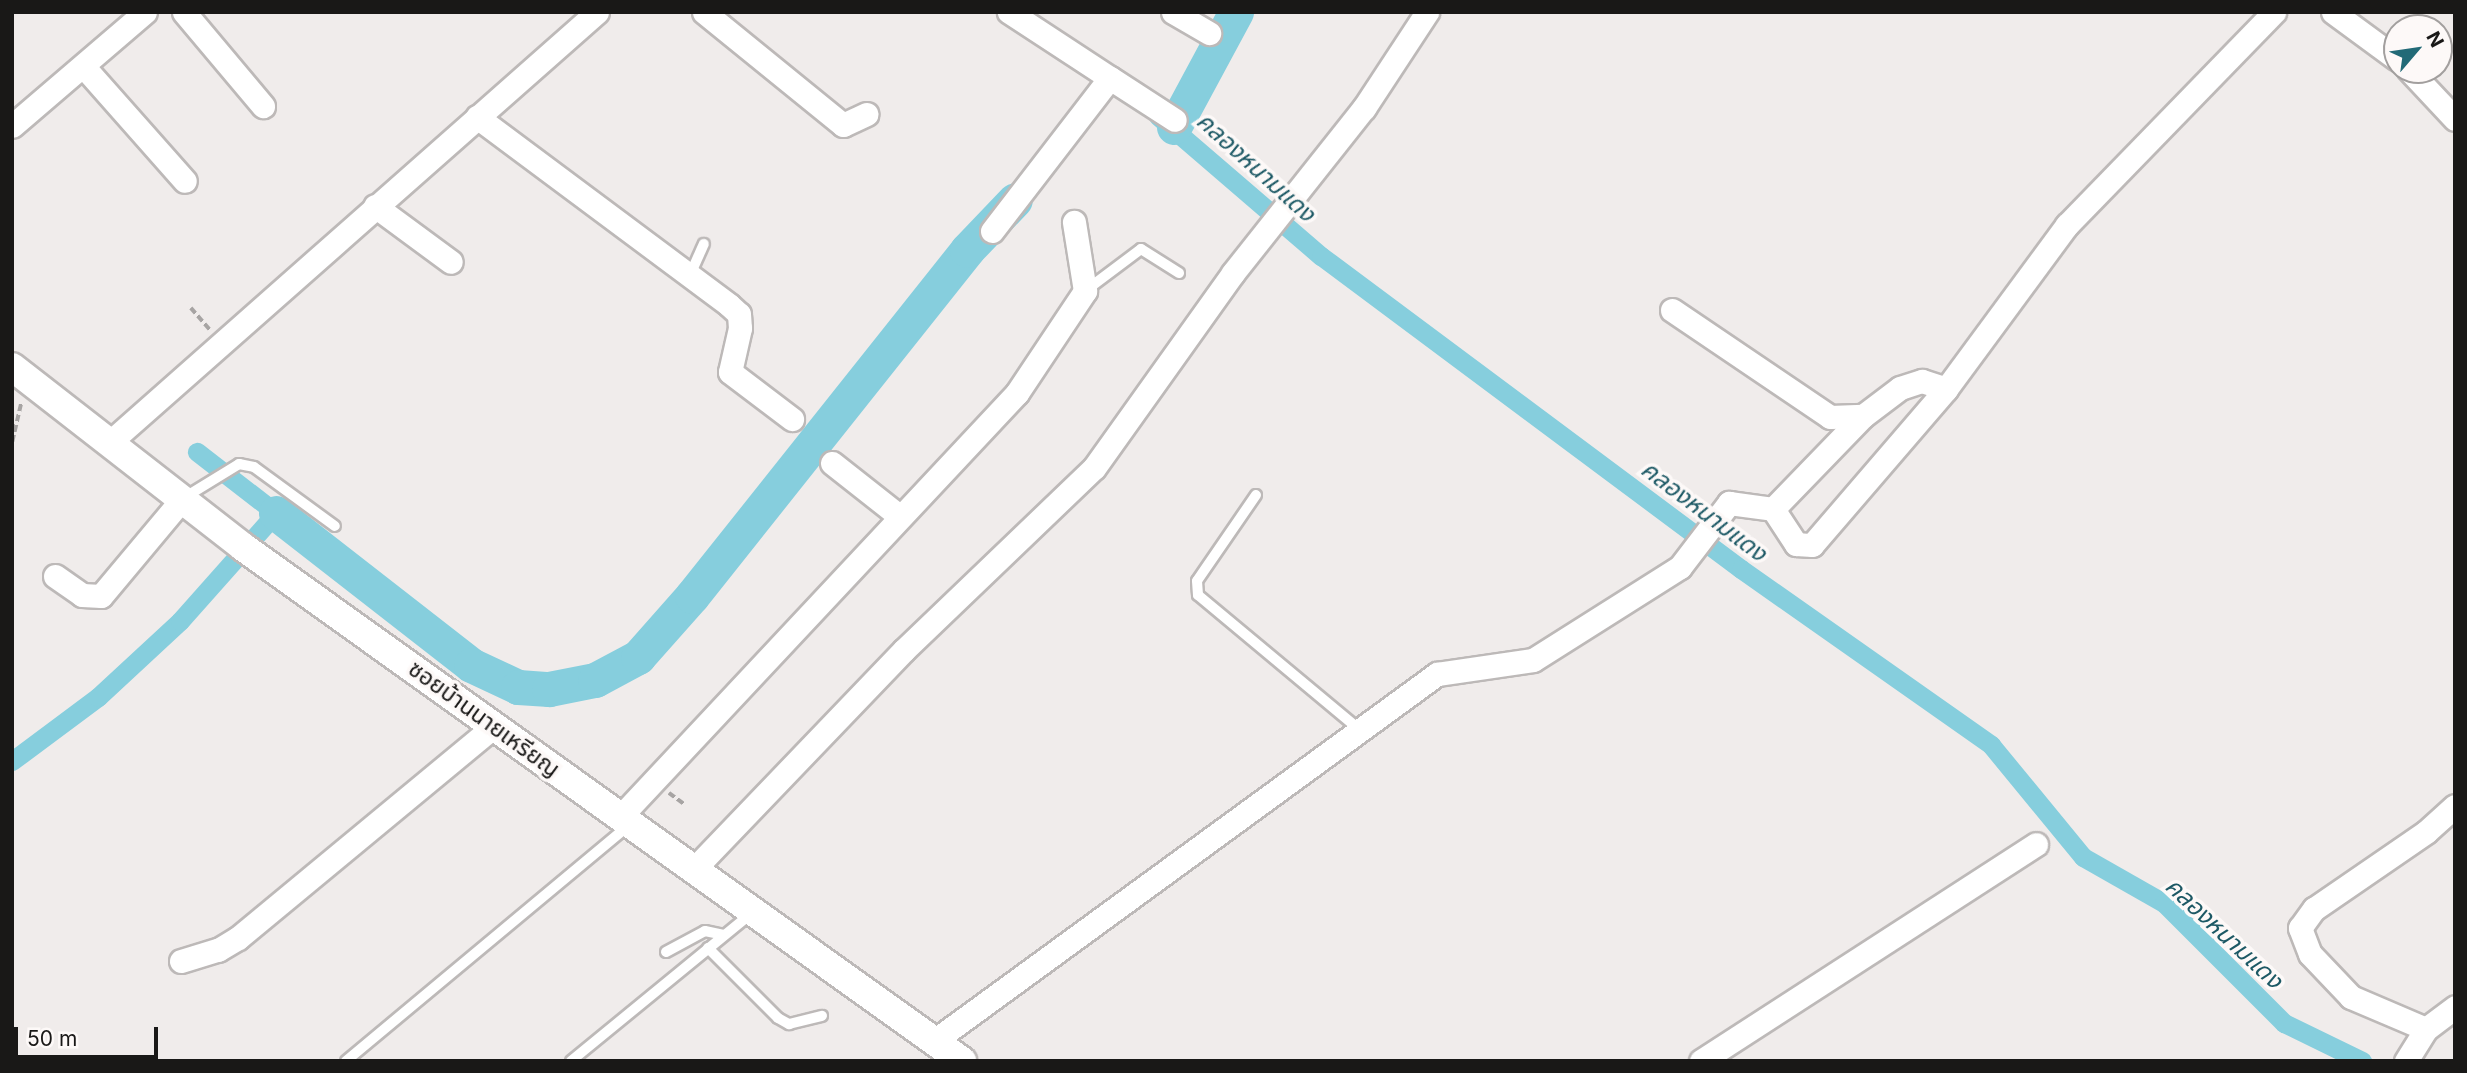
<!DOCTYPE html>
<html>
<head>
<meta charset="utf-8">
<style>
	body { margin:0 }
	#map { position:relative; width:2467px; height:1073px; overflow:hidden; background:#f0eceb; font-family:Inter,"Noto Sans Thai",sans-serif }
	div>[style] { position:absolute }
	.canal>* { height:19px; margin:-9.5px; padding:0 9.5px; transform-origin:9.5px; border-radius:9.5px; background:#86cedd }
	.river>* { height:35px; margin:-17.5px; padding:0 17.5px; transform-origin:17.5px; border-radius:17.5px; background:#86cedd }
	.path>* { height:3.5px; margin-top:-1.75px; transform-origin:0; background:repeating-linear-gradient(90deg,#a7a4a3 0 7px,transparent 0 10.5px) }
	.roads { filter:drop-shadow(2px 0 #bdb9b8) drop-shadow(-2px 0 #bdb9b8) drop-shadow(0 2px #bdb9b8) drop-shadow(0 -2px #bdb9b8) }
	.service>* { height:10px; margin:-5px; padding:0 5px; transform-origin:5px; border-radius:5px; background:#fff }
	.minor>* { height:23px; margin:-11.5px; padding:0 11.5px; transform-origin:11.5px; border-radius:11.5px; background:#fff }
	.tertiary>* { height:28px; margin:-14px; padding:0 14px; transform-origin:14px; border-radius:14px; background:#fff }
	span { translate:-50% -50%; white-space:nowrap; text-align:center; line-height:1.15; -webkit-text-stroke:7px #fdf9f8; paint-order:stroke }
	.street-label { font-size:23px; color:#191817 }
	.water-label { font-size:24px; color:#1d5965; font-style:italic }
	.frame { position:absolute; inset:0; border:14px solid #191817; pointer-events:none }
	.north { position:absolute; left:2383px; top:14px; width:70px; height:70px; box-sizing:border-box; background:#fdf9f8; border:2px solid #a29f9e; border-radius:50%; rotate:61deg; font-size:19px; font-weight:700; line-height:28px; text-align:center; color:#191817 }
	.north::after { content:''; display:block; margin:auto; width:24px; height:32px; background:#226a77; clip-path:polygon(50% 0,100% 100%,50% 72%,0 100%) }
	.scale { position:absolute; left:14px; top:1027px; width:144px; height:32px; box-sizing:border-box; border:4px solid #191817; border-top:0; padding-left:9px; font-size:21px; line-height:24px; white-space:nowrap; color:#191817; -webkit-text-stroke:5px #fdf9f8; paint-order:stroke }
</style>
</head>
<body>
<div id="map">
	<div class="canal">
		<div style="left:1158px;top:116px;width:215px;rotate:40.7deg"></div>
		<div style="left:1321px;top:256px;width:524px;rotate:36.69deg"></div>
		<div style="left:1741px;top:569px;width:306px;rotate:35.1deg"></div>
		<div style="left:1991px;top:745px;width:145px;rotate:50.6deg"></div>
		<div style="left:2083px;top:857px;width:93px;rotate:29.6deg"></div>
		<div style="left:2164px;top:903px;width:170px;rotate:45deg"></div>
		<div style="left:2284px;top:1023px;width:87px;rotate:26deg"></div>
		<div style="left:12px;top:761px;width:107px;rotate:-36.7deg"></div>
		<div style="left:98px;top:697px;width:112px;rotate:-42.8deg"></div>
		<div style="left:180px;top:621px;width:144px;rotate:-48.4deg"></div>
		<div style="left:276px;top:513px;width:100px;rotate:-142.3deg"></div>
	</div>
	<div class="river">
		<div style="left:1174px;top:127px;width:131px;rotate:-61.7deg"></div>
		<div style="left:276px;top:513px;width:247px;rotate:37.9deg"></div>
		<div style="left:471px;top:665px;width:52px;rotate:25.1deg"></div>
		<div style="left:518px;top:687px;width:31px;rotate:4deg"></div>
		<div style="left:549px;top:689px;width:47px;rotate:-11.1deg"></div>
		<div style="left:595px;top:680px;width:49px;rotate:-28.1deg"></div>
		<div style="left:638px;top:657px;width:81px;rotate:-48.5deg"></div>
		<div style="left:692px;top:596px;width:442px;rotate:-51.5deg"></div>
		<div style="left:967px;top:250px;width:69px;rotate:-46.2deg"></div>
	</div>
	<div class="path">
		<div style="left:191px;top:308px;width:29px;rotate:49deg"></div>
		<div style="left:12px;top:442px;width:40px;rotate:-77deg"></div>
		<div style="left:669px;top:793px;width:19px;rotate:36deg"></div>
	</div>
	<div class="roads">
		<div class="service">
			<div style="left:690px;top:275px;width:34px;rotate:-66deg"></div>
			<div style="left:1085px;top:291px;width:70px;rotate:-36.9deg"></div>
			<div style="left:1141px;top:249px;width:45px;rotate:32.3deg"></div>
			<div style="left:1256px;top:495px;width:104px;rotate:124.5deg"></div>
			<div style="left:1197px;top:581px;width:14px;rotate:86deg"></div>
			<div style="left:1198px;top:595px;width:211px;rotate:39.8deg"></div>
			<div style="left:182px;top:499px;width:67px;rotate:-31.6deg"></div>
			<div style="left:239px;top:464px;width:15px;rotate:11deg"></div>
			<div style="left:254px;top:467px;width:100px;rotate:36.1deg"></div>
			<div style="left:708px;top:948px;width:99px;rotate:45deg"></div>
			<div style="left:778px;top:1018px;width:13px;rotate:29deg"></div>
			<div style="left:789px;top:1024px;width:34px;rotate:-14deg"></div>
			<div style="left:666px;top:952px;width:44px;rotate:-28.3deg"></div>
			<div style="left:705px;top:931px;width:19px;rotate:12deg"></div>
			<div style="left:346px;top:1061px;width:368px;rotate:-39.8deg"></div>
			<div style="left:571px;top:1061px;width:235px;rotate:-39.3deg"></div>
		</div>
		<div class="minor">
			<div style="left:184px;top:12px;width:123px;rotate:50deg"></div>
			<div style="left:704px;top:12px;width:179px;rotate:39.1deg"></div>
			<div style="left:843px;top:125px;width:26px;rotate:-25deg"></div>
			<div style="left:1173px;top:12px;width:42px;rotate:30.3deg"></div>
			<div style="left:2333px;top:12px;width:79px;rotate:36.3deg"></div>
			<div style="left:84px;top:67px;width:152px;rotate:48.5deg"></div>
			<div style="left:2409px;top:70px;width:67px;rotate:46.8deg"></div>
			<div style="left:1110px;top:78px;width:77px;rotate:32.9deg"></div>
			<div style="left:477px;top:117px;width:314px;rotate:36.7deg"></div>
			<div style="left:729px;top:305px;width:13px;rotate:42deg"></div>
			<div style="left:739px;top:314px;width:14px;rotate:86deg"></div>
			<div style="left:740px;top:328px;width:45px;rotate:102.8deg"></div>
			<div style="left:730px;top:372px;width:78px;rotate:37.2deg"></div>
			<div style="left:12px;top:126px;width:175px;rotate:-40.6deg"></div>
			<div style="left:375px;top:206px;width:94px;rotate:36.4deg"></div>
			<div style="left:992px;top:231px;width:193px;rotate:-52.4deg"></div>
			<div style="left:1110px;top:78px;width:121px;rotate:-146.8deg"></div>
			<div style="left:1672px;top:310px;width:191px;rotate:34.1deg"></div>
			<div style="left:1830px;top:417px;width:33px;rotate:-2deg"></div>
			<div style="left:109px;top:443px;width:651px;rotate:-41.45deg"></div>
			<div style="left:832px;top:463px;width:84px;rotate:38.2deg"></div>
			<div style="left:1773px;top:509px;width:42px;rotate:56.7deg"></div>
			<div style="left:1796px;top:544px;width:16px;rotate:4deg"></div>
			<div style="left:1812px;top:545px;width:206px;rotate:-49.3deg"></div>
			<div style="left:1946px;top:389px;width:204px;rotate:-53.6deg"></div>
			<div style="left:2067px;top:225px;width:297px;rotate:-45.8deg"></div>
			<div style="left:55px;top:576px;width:33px;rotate:35deg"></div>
			<div style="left:82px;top:595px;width:19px;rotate:3deg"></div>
			<div style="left:101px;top:596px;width:126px;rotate:-50.1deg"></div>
			<div style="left:620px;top:817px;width:581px;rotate:-46.88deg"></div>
			<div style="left:1017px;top:393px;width:123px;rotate:-56.3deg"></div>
			<div style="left:1085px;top:291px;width:70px;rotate:-99.1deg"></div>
			<div style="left:694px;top:869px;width:303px;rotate:-46.2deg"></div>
			<div style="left:904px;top:650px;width:263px;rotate:-43.8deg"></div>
			<div style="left:1094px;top:468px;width:239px;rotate:-54.5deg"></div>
			<div style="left:1233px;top:273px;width:211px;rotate:-51.6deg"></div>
			<div style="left:1364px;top:108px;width:115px;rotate:-56.7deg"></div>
			<div style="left:181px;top:961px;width:39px;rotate:-17deg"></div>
			<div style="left:218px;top:950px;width:23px;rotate:-31deg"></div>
			<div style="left:238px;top:938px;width:331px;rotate:-39.6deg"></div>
			<div style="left:2426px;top:1029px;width:82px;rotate:-156.9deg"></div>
			<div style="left:2351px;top:997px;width:59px;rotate:-133.6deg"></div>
			<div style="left:2310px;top:954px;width:28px;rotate:-111deg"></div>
			<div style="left:2300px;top:928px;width:24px;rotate:-54deg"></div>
			<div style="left:2314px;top:909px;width:136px;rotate:-34.5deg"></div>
			<div style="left:2426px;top:832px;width:39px;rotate:-42deg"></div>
			<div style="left:934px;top:1041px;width:623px;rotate:-36.12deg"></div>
			<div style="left:1437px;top:674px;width:97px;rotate:-8.3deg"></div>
			<div style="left:1533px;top:660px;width:174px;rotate:-32.3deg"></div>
			<div style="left:1680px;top:567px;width:81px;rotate:-52.6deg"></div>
			<div style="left:1729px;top:503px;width:44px;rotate:7.8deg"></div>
			<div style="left:1773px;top:509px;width:129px;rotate:-45.9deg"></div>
			<div style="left:1863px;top:416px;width:46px;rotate:-37.1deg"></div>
			<div style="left:1900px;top:388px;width:23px;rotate:-18deg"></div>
			<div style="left:1922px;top:381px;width:25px;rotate:18deg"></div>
			<div style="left:1701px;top:1061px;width:399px;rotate:-32.9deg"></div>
			<div style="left:2406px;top:1061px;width:38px;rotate:-58deg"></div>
			<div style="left:2426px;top:1029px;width:36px;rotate:-37deg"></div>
		</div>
		<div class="tertiary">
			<div style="left:12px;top:367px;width:293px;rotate:37.9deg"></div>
			<div style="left:243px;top:547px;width:884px;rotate:35.56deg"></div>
		</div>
	</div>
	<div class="street-label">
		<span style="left:484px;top:719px;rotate:36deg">ซอยบ้านนายเหรียญ</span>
	</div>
	<div class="water-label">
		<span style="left:1256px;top:167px;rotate:42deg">คลองหนามแดง</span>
		<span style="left:1704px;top:511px;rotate:37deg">คลองหนามแดง</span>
		<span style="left:2224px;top:933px;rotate:43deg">คลองหนามแดง</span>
	</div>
	<div class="frame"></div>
	<div class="north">N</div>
	<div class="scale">50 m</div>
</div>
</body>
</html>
